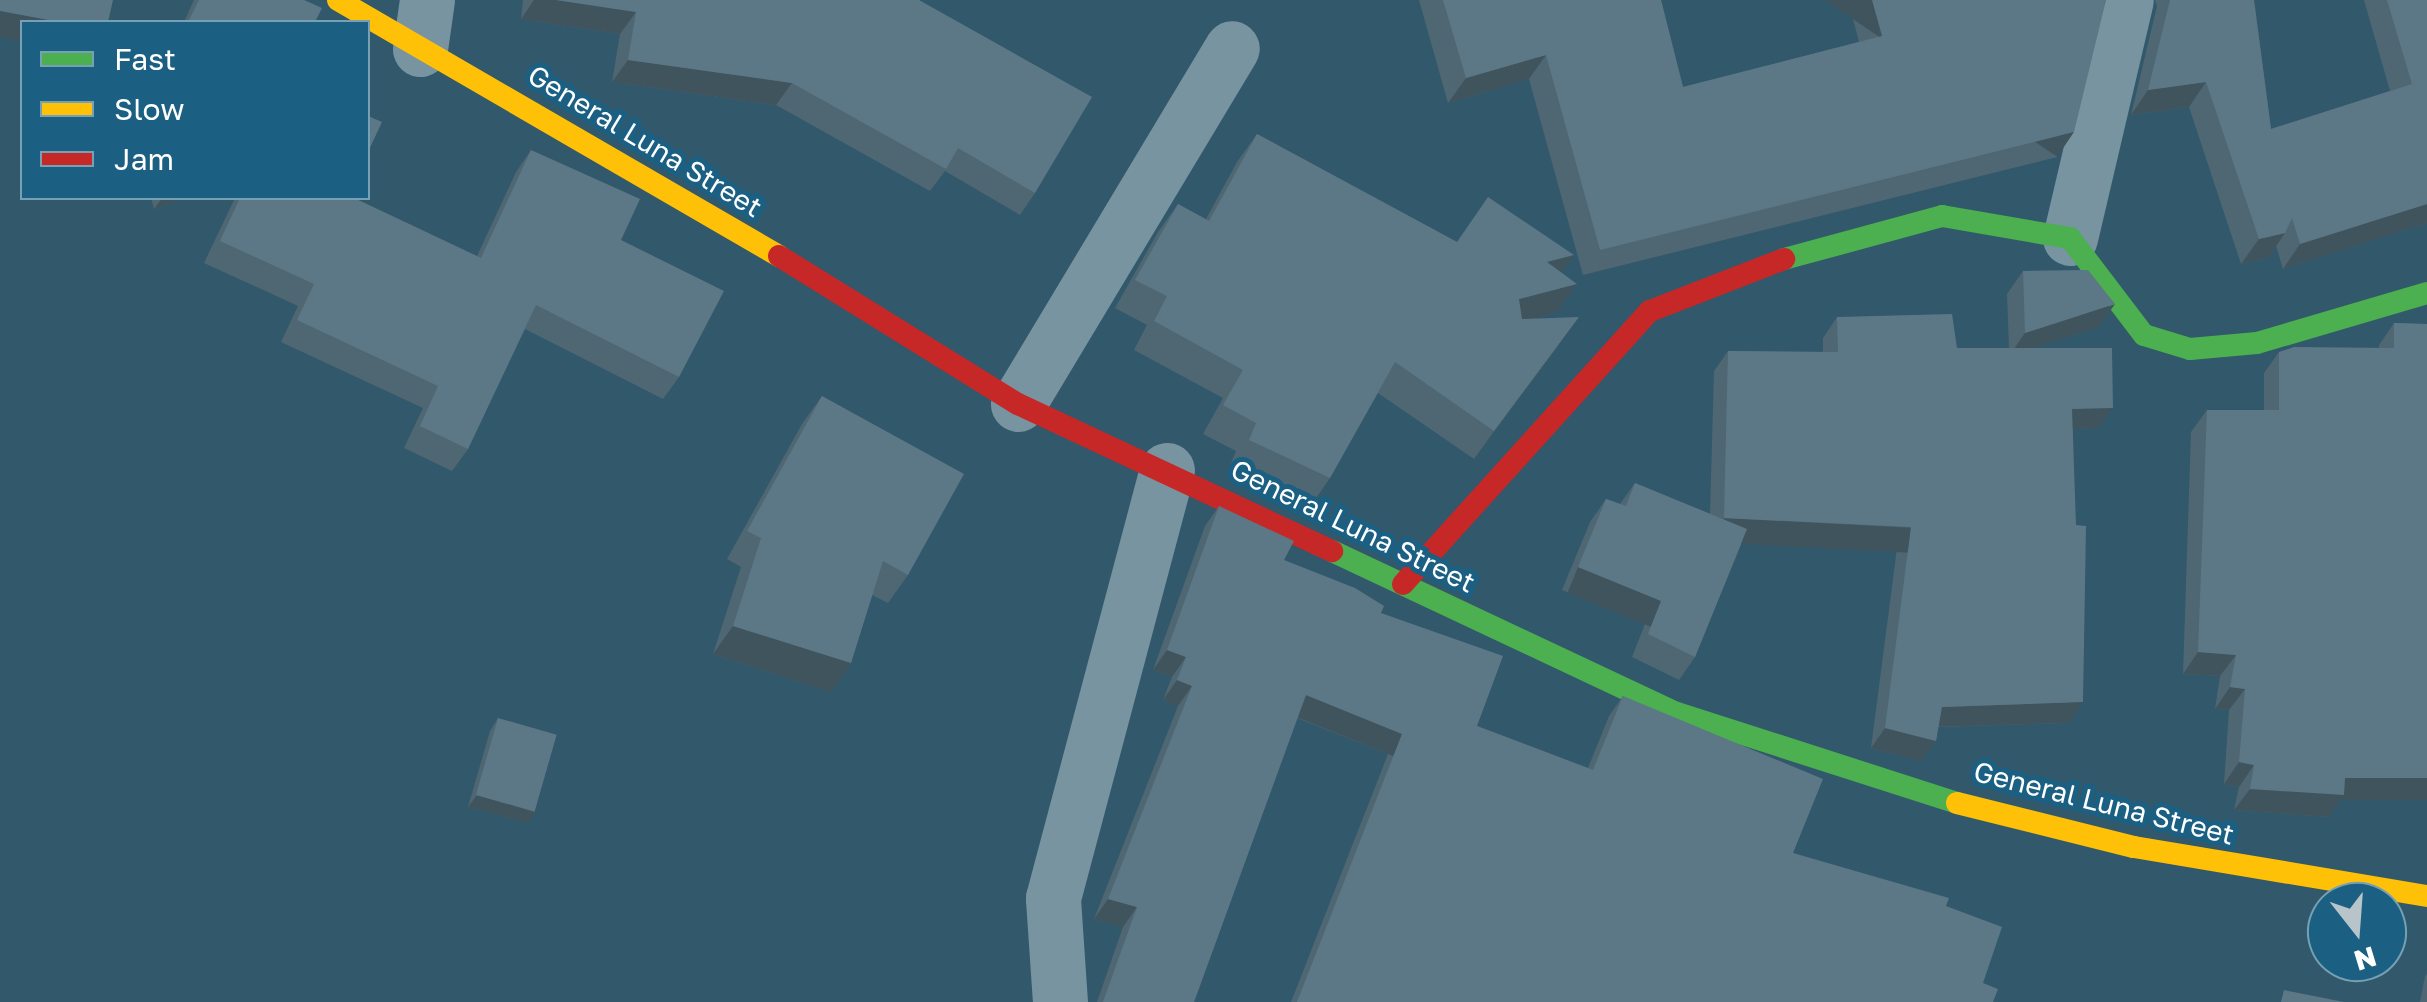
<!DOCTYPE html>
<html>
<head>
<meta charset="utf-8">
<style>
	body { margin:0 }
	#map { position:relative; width:2427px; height:1002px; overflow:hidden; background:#32586b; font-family:"Golos Text",sans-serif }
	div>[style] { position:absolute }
	.street>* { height:55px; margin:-27.5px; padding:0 27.5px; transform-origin:27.5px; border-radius:27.5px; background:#7894a1 }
	.fast>* { height:22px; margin:-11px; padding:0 11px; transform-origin:11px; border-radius:11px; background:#4caf50 }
	.slow>* { height:22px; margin:-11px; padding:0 11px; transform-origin:11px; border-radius:11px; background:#ffc107 }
	.jam>* { height:22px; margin:-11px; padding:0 11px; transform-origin:11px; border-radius:11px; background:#c62828 }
	.wall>* { inset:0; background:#4f6773 }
	.shaded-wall>* { inset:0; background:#40545e; transform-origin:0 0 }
	.building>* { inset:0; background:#5c7886; transform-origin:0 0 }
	span { translate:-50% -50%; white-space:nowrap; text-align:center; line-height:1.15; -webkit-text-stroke:10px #1b6082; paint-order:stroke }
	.street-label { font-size:28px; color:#fff }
	.legend { position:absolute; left:20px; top:20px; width:350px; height:180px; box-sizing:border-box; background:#1b6082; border:2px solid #76a0b4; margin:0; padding:12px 18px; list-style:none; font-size:30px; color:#fff }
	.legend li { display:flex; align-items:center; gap:20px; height:50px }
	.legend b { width:50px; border:2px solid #76a0b4 }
	.north { position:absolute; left:2307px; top:882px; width:100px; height:100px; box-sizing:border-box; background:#1b6082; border:2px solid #76a0b4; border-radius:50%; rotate:163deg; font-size:28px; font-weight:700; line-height:40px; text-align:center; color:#fff }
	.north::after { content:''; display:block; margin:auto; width:35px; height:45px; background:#b7c5cb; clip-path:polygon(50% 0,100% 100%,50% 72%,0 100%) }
</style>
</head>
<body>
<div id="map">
	<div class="street">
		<div style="left:420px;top:49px;width:49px;rotate:-81.9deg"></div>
		<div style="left:2070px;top:238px;width:244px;rotate:-76.8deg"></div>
		<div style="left:1018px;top:404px;width:415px;rotate:-59deg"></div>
		<div style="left:1060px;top:1002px;width:104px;rotate:-93.9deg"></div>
		<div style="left:1053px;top:898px;width:443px;rotate:-75.1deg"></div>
	</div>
	<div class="fast">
		<div style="left:1784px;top:259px;width:164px;rotate:-15.2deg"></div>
		<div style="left:1942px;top:216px;width:130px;rotate:9.8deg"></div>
		<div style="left:2070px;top:238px;width:122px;rotate:52.7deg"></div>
		<div style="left:2144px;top:335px;width:48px;rotate:16.9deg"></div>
		<div style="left:2190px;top:349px;width:67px;rotate:-5.1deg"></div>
		<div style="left:2257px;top:343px;width:177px;rotate:-16.4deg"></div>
		<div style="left:1332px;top:551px;width:381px;rotate:25.2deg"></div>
		<div style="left:1677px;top:713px;width:294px;rotate:17.8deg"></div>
	</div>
	<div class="slow">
		<div style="left:338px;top:0;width:510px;rotate:30.14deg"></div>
		<div style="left:1957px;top:803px;width:182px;rotate:14deg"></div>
		<div style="left:2134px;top:847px;width:297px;rotate:9.5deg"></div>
	</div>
	<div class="jam">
		<div style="left:779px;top:256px;width:281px;rotate:31.8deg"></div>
		<div style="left:1018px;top:404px;width:347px;rotate:25.1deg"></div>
		<div style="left:1403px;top:584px;width:368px;rotate:-47.9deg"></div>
		<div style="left:1650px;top:311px;width:144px;rotate:-21.2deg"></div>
	</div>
	<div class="wall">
		<div style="clip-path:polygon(194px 0,304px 0,315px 22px,184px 22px)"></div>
		<div style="clip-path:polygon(523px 0,919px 0,1035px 193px,1020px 215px,945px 171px,930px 191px,776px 105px,612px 82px,620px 34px,521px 19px)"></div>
		<div style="clip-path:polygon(1419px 0,1661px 0,1683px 87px,1859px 42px,1853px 19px,1866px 0,2106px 0,2057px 157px,1583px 275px,1529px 79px,1448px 103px)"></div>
		<div style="clip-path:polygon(2155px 0,2254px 0,2271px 129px,2390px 91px,2364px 0,2427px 0,2427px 223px,2283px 269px,2276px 246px,2268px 258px,2241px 264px,2189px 107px,2131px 115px,2157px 6px)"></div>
		<div style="clip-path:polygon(1257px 134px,1457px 242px,1561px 272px,1557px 312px,1534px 318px,1559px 345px,1474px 459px,1378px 393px,1330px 478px,1310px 507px,1229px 468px,1236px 451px,1203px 434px,1223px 398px,1134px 350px,1147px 325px,1115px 308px,1158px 232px,1178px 204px,1206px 219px,1237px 162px)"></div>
		<div style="clip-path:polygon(531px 150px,621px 240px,679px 377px,663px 399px,525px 329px,468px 449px,452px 471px,404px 448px,423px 408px,281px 342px,298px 306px,204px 263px,235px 198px,354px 198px,477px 256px,516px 172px)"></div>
		<div style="clip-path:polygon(151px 198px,186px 198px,154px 209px)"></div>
		<div style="clip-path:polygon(2023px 271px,2099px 327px,2033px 348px,2098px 428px,2073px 429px,2069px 723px,1938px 727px,1936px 741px,1921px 761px,1871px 748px,1897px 548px,1743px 540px,1695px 657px,1679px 680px,1632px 657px,1645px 624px,1562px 590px,1590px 522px,1606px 499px,1620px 504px,1635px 483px,1710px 514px,1714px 371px,1728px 351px,1823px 352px,1823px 338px,1837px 317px,1957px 348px,2009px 348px,2007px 294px)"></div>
		<div style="clip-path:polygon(2394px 323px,2427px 324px,2340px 800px,2329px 817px,2234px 810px,2239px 787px,2224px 784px,2229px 710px,2215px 709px,2220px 676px,2183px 674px,2191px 432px,2207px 410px,2264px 410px,2264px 373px,2279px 352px,2379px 348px,2379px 345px)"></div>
		<div style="clip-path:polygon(822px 396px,908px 575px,888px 603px,872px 595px,851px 663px,831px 692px,713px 654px,741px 567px,727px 559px,802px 424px)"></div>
		<div style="clip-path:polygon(1219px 506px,1284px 560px,1381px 613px,1477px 726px,1588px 768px,1609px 716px,1623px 696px,1793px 853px,1946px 906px,1983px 983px,1993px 1002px,1291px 1002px,1388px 754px,1297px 718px,1194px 1002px,1097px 1002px,1123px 927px,1094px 919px,1178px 706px,1163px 700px,1172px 677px,1153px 670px,1205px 526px)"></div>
		<div style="clip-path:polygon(498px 718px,528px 823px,468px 807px,490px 731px)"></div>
		<div style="clip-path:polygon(2427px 974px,2427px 1002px,2420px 1002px,2425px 976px)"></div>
	</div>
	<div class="shaded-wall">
		<div style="clip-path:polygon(534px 0,556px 0,636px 12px,620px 34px,521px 19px)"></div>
		<div style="clip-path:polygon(0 11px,59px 22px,22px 22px,22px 41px,0 37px)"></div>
		<div style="clip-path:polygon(1546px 55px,1529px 79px,1448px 103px,1466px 78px)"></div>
		<div style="clip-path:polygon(628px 60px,792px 83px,776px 105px,612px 82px)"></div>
		<div style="clip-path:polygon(2206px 82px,2189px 107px,2131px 115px,2148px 90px)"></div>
		<div style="left:2074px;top:132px;width:30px;height:488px;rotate:124deg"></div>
		<div style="clip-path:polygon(162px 198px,186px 198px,154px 209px)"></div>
		<div style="clip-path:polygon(2427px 204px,2427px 223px,2283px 269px,2300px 244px)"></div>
		<div style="clip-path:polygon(2285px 233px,2268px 258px,2241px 264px,2259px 239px)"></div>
		<div style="clip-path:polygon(1574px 255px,1554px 283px,1547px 262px)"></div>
		<div style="clip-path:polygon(1577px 284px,1557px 312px,1499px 328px,1519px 299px)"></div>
		<div style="clip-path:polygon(2115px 304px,2099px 327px,2009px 356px,2025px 333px)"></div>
		<div style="clip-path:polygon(1579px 317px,1559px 345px,1474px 459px,1494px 431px)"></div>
		<div style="clip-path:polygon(2113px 408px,2098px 428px,2058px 430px,2072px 409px)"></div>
		<div style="left:1724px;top:518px;width:187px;height:25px;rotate:3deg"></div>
		<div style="left:1578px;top:567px;width:90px;height:28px;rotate:22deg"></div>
		<div style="clip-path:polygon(733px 626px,851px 663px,831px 692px,713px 654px)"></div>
		<div style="clip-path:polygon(1167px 650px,1186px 657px,1172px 677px,1153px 670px)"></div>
		<div style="clip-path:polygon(2198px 652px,2236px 655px,2220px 676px,2183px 674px)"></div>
		<div style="clip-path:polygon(1177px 680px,1192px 686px,1178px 706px,1163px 700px)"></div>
		<div style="clip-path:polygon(2230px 687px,2245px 689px,2229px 710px,2215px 709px)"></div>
		<div style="left:1306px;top:695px;width:104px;height:24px;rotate:22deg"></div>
		<div style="clip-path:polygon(2083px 702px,2069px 723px,1928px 727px,1942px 707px)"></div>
		<div style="clip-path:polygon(1885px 728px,1936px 741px,1921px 761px,1871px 748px)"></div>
		<div style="clip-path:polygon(2239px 762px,2254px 765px,2239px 787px,2224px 784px)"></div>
		<div style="clip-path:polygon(2345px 778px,2427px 778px,2427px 800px,2340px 800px,2329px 817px,2234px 810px,2250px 789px)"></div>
		<div style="clip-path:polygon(477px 795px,537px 811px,528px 823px,468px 807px)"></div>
		<div style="clip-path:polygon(1108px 899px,1137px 907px,1123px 927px,1094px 919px)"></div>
	</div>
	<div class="building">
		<div style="clip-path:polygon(0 0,113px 0,108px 22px,59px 22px,0 11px)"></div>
		<div style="clip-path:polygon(199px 0,304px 0,322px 8px,315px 22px,188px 22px)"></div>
		<div style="clip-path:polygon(556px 0,919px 0,1092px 97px,1035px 193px,958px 148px,946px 169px,792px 83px,628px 60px,636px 12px)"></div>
		<div style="clip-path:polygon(1443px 0,1661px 0,1683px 87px,1882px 36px,1872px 0,2106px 0,2074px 132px,1600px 250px,1546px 55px,1466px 78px)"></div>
		<div style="clip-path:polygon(2170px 0,2254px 0,2271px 129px,2412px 84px,2387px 0,2427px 0,2427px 204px,2300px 244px,2292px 218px,2285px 233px,2259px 239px,2206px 82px,2148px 90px)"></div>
		<div style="clip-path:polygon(368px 111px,368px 116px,382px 122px,368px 152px)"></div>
		<div style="clip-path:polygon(1257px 134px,1457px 242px,1488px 197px,1574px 255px,1547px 262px,1577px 284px,1519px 299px,1522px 319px,1579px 317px,1494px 431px,1395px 362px,1330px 478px,1249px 440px,1256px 423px,1223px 405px,1243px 370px,1154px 321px,1167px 296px,1135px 280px,1178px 204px,1209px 221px)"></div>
		<div style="clip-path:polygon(531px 150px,640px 199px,621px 240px,724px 291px,679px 377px,536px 305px,468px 449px,420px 426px,438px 386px,297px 320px,314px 284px,220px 241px,240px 198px,354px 198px,481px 258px)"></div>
		<div style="clip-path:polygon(2088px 270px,2115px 304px,2025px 333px,2023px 271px)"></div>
		<div style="clip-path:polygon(1952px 314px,1957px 348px,2112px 348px,2113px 408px,2072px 409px,2076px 525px,2086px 526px,2083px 702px,1942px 707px,1936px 741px,1885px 728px,1911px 527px,1724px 518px,1728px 351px,1838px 352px,1837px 317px)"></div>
		<div style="clip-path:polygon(2394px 323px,2427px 324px,2427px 778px,2345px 778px,2344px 795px,2250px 789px,2254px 765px,2239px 762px,2245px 689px,2230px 687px,2236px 655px,2198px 652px,2207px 410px,2279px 410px,2279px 352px,2294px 347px,2394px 348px)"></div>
		<div style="clip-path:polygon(822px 396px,964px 474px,908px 575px,883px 561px,851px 663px,733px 626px,761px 538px,747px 531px)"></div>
		<div style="clip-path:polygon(1635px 483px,1747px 529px,1695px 657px,1648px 634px,1661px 601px,1578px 567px,1606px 499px,1626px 506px)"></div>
		<div style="clip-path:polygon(1219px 506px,1294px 541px,1284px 560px,1355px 588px,1384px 606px,1381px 613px,1503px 656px,1477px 726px,1593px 770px,1623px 696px,1823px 779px,1793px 853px,1949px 898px,1946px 906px,2002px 927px,1983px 983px,1998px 989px,1993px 1002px,1297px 1002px,1402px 734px,1306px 695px,1194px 1002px,1103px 1002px,1137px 907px,1108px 899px,1192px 686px,1177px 680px,1186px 657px,1167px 650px)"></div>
		<div style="left:498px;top:718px;width:61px;height:80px;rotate:16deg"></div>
		<div style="clip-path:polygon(2284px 990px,2344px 1002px,2281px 1002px)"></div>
	</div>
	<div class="street-label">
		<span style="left:645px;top:141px;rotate:31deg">General Luna Street</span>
		<span style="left:1353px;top:526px;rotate:26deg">General Luna Street</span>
		<span style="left:2104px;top:803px;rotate:14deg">General Luna Street</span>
	</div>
	<ul class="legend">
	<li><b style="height:12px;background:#4caf50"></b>Fast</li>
	<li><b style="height:12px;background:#ffc107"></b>Slow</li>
	<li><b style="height:12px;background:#c62828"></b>Jam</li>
	</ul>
	<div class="north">N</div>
</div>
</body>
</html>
